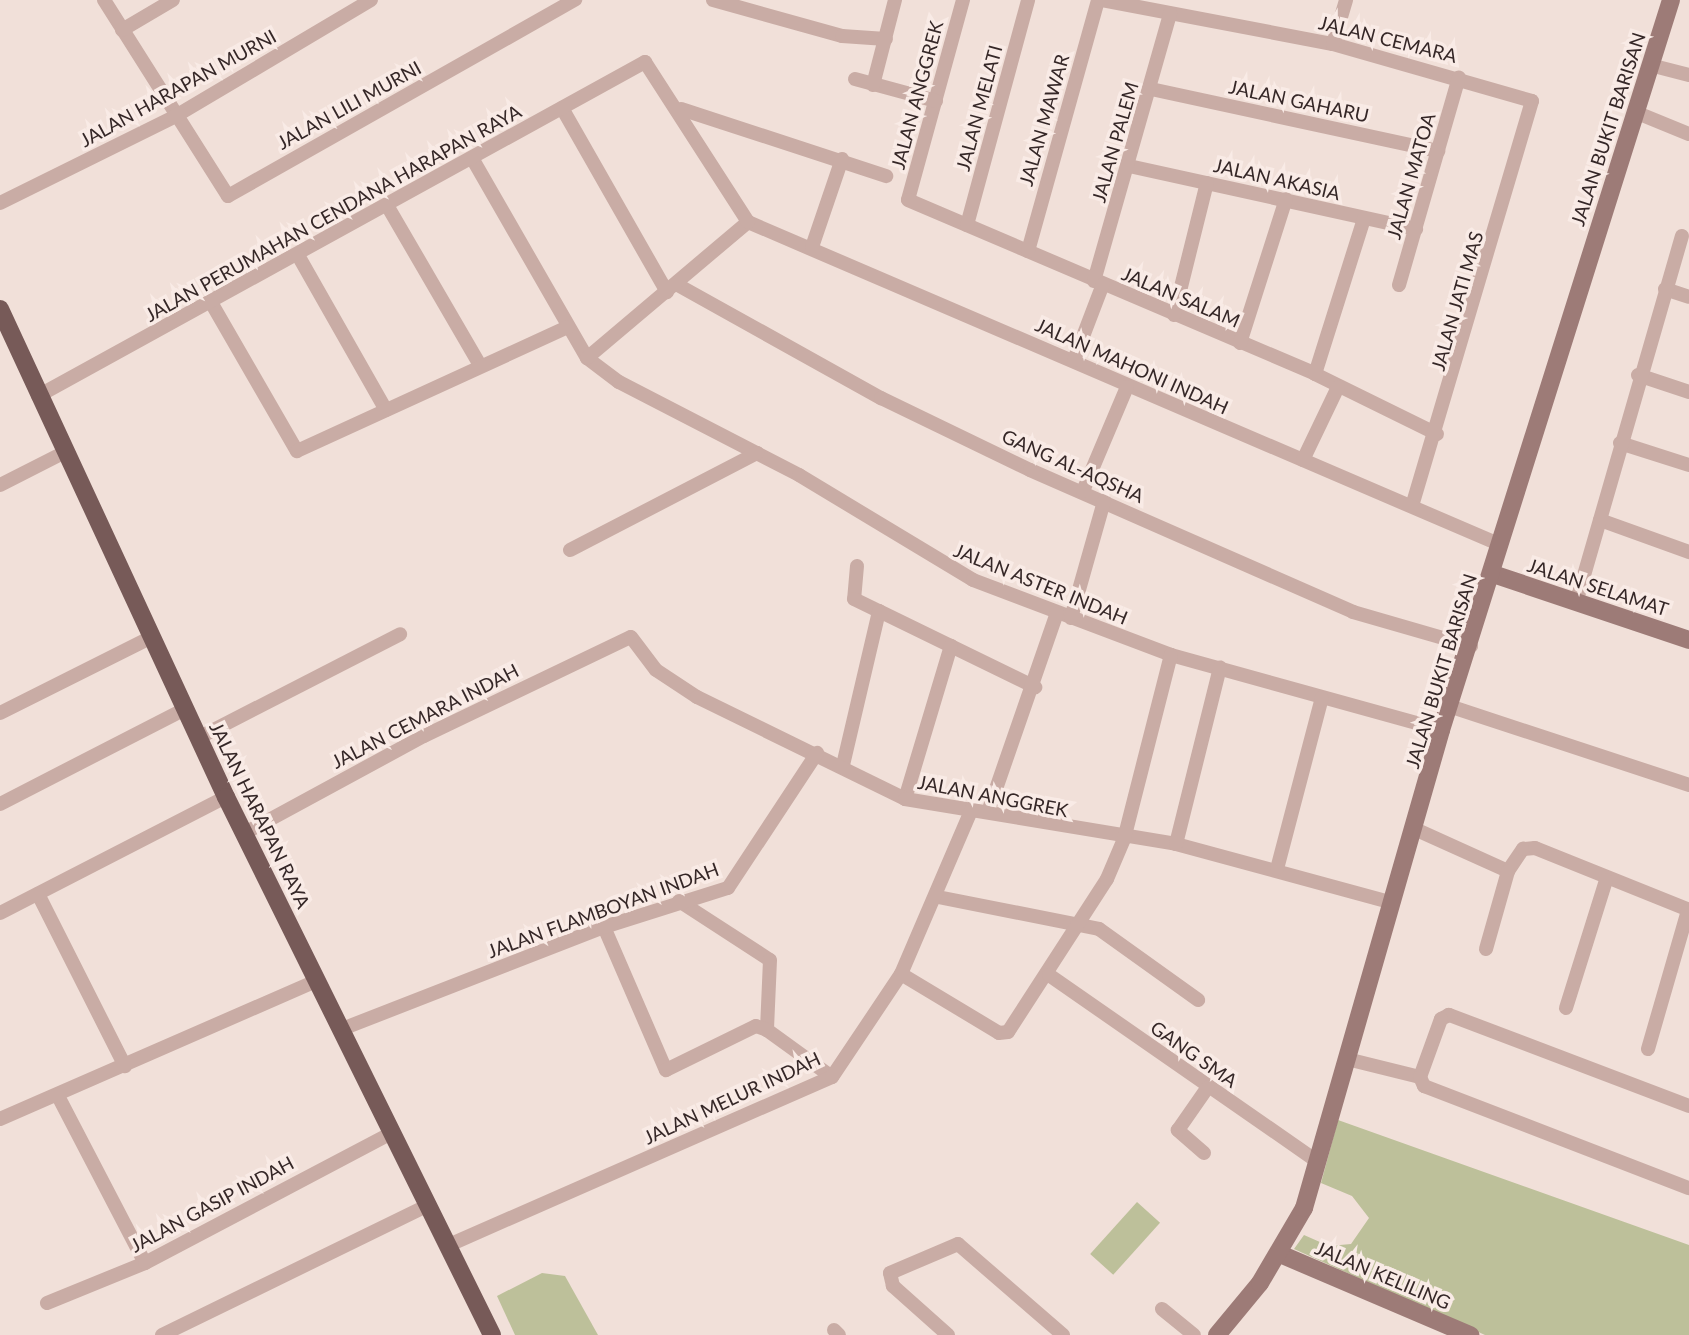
<!DOCTYPE html>
<html>
<head>
<meta charset="utf-8">
<style>
	body { margin:0 }
	#map { position:relative; width:1689px; height:1335px; overflow:hidden; background:#f1e0d9; font-family:Lato,sans-serif }
	div>[style] { position:absolute }
	.green>* { inset:0; background:#bdc09a; transform-origin:0 0 }
	.street>* { height:14px; margin:-7px; padding:0 7px; transform-origin:7px; border-radius:7px; background:#c9aca5 }
	.secondary>* { height:18px; margin:-9px; padding:0 9px; transform-origin:9px; border-radius:9px; background:#9d7b77 }
	.primary>* { height:18px; margin:-9px; padding:0 9px; transform-origin:9px; border-radius:9px; background:#775a58 }
	span { translate:-50% -50%; white-space:nowrap; text-align:center; line-height:1.15; -webkit-text-stroke:7px #f9ebe6; paint-order:stroke }
	.street-label { font-size:19px; color:#352727 }
</style>
</head>
<body>
<div id="map">
	<div class="green">
		<div style="clip-path:polygon(1338px 1120px,1689px 1245px,1689px 1335px,1485px 1335px,1294px 1249px,1304px 1235px,1329px 1246px,1351px 1244px,1369px 1218px,1352px 1196px,1321px 1183px)"></div>
		<div style="left:1137px;top:1202px;width:31px;height:70px;rotate:42deg"></div>
		<div style="clip-path:polygon(542px 1273px,565px 1276px,598px 1335px,515px 1335px,497px 1296px)"></div>
	</div>
	<div class="street">
		<div style="left:104px;top:0;width:232px;rotate:57.7deg"></div>
		<div style="left:228px;top:196px;width:399px;rotate:-29.5deg"></div>
		<div style="left:713px;top:0;width:134px;rotate:15.6deg"></div>
		<div style="left:842px;top:36px;width:44px;rotate:3.9deg"></div>
		<div style="left:963px;top:0;width:207px;rotate:105.4deg"></div>
		<div style="left:908px;top:200px;width:443px;rotate:23.1deg"></div>
		<div style="left:1315px;top:374px;width:136px;rotate:26.2deg"></div>
		<div style="left:1102px;top:0;width:235px;rotate:10.8deg"></div>
		<div style="left:1333px;top:44px;width:207px;rotate:16deg"></div>
		<div style="left:1532px;top:101px;width:422px;rotate:106.5deg"></div>
		<div style="left:122px;top:30px;width:59px;rotate:-30.5deg"></div>
		<div style="left:1333px;top:44px;width:46px;rotate:-73.5deg"></div>
		<div style="left:1650px;top:65px;width:40px;rotate:14.4deg"></div>
		<div style="left:855px;top:79px;width:84px;rotate:15.2deg"></div>
		<div style="left:873px;top:85px;width:88px;rotate:-75.5deg"></div>
		<div style="left:1151px;top:89px;width:294px;rotate:12.2deg"></div>
		<div style="left:562px;top:108px;width:212px;rotate:60.3deg"></div>
		<div style="left:681px;top:109px;width:216px;rotate:18.1deg"></div>
		<div style="left:1635px;top:112px;width:58px;rotate:22.2deg"></div>
		<div style="left:472px;top:158px;width:231px;rotate:60.1deg"></div>
		<div style="left:587px;top:358px;width:40px;rotate:37deg"></div>
		<div style="left:619px;top:382px;width:203px;rotate:27.3deg"></div>
		<div style="left:799px;top:475px;width:203px;rotate:31.1deg"></div>
		<div style="left:973px;top:580px;width:212px;rotate:20.7deg"></div>
		<div style="left:1171px;top:655px;width:280px;rotate:15.5deg"></div>
		<div style="left:1129px;top:166px;width:294px;rotate:12.4deg"></div>
		<div style="left:0;top:203px;width:194px;rotate:-26.3deg"></div>
		<div style="left:174px;top:117px;width:229px;rotate:-30.7deg"></div>
		<div style="left:388px;top:207px;width:183px;rotate:59.8deg"></div>
		<div style="left:748px;top:222px;width:819px;rotate:23.22deg"></div>
		<div style="left:967px;top:225px;width:233px;rotate:-74.8deg"></div>
		<div style="left:812px;top:247px;width:93px;rotate:-71.2deg"></div>
		<div style="left:1028px;top:251px;width:261px;rotate:-74.4deg"></div>
		<div style="left:299px;top:257px;width:176px;rotate:60.4deg"></div>
		<div style="left:1094px;top:281px;width:278px;rotate:-74.1deg"></div>
		<div style="left:676px;top:284px;width:235px;rotate:29.1deg"></div>
		<div style="left:881px;top:398px;width:165px;rotate:25.8deg"></div>
		<div style="left:1030px;top:470px;width:353px;rotate:23.7deg"></div>
		<div style="left:1353px;top:612px;width:123px;rotate:16.1deg"></div>
		<div style="left:1399px;top:285px;width:216px;rotate:-73.9deg"></div>
		<div style="left:1665px;top:289px;width:25px;rotate:18deg"></div>
		<div style="left:212px;top:304px;width:170px;rotate:60deg"></div>
		<div style="left:297px;top:451px;width:298px;rotate:-24.6deg"></div>
		<div style="left:1174px;top:315px;width:136px;rotate:-76deg"></div>
		<div style="left:1240px;top:343px;width:151px;rotate:-72.3deg"></div>
		<div style="left:587px;top:358px;width:211px;rotate:-40.2deg"></div>
		<div style="left:1074px;top:360px;width:81px;rotate:-69.1deg"></div>
		<div style="left:1315px;top:374px;width:163px;rotate:-72.5deg"></div>
		<div style="left:1638px;top:375px;width:54px;rotate:18.4deg"></div>
		<div style="left:38px;top:396px;width:693px;rotate:-28.82deg"></div>
		<div style="left:645px;top:62px;width:190px;rotate:57.2deg"></div>
		<div style="left:1620px;top:443px;width:72px;rotate:17.7deg"></div>
		<div style="left:1303px;top:460px;width:81px;rotate:-64.4deg"></div>
		<div style="left:0;top:485px;width:71px;rotate:-26.9deg"></div>
		<div style="left:1083px;top:491px;width:113px;rotate:-67.1deg"></div>
		<div style="left:1600px;top:520px;width:95px;rotate:19.8deg"></div>
		<div style="left:570px;top:550px;width:211px;rotate:-27.4deg"></div>
		<div style="left:857px;top:566px;width:33px;rotate:95deg"></div>
		<div style="left:854px;top:599px;width:28px;rotate:26deg"></div>
		<div style="left:1576px;top:603px;width:382px;rotate:-73.9deg"></div>
		<div style="left:1071px;top:618px;width:122px;rotate:-74.2deg"></div>
		<div style="left:1449px;top:706px;width:253px;rotate:18.2deg"></div>
		<div style="left:0;top:713px;width:170px;rotate:-26.6deg"></div>
		<div style="left:200px;top:737px;width:225px;rotate:-27.2deg"></div>
		<div style="left:843px;top:765px;width:158px;rotate:-76.8deg"></div>
		<div style="left:879px;top:611px;width:174px;rotate:26deg"></div>
		<div style="left:905px;top:799px;width:160px;rotate:-73.3deg"></div>
		<div style="left:0;top:804px;width:208px;rotate:-27.2deg"></div>
		<div style="left:988px;top:812px;width:211px;rotate:-70.9deg"></div>
		<div style="left:1417px;top:830px;width:100px;rotate:24.3deg"></div>
		<div style="left:1508px;top:871px;width:27px;rotate:-56deg"></div>
		<div style="left:1523px;top:849px;width:12px;rotate:-5deg"></div>
		<div style="left:1535px;top:848px;width:166px;rotate:21.9deg"></div>
		<div style="left:245px;top:833px;width:204px;rotate:-28.5deg"></div>
		<div style="left:424px;top:736px;width:229px;rotate:-25.6deg"></div>
		<div style="left:631px;top:637px;width:41px;rotate:52.9deg"></div>
		<div style="left:656px;top:670px;width:49px;rotate:33.4deg"></div>
		<div style="left:697px;top:697px;width:232px;rotate:26.1deg"></div>
		<div style="left:905px;top:799px;width:275px;rotate:9.4deg"></div>
		<div style="left:1176px;top:844px;width:225px;rotate:15.2deg"></div>
		<div style="left:1176px;top:844px;width:182px;rotate:-76deg"></div>
		<div style="left:1277px;top:869px;width:177px;rotate:-75.3deg"></div>
		<div style="left:38px;top:894px;width:193px;rotate:63.2deg"></div>
		<div style="left:938px;top:897px;width:164px;rotate:11.2deg"></div>
		<div style="left:1099px;top:929px;width:122px;rotate:35.6deg"></div>
		<div style="left:679px;top:901px;width:108px;rotate:33deg"></div>
		<div style="left:770px;top:960px;width:70px;rotate:92.5deg"></div>
		<div style="left:767px;top:1030px;width:80px;rotate:35.9deg"></div>
		<div style="left:0;top:913px;width:254px;rotate:-27.2deg"></div>
		<div style="left:604px;top:927px;width:156px;rotate:66.6deg"></div>
		<div style="left:666px;top:1070px;width:100px;rotate:-26.1deg"></div>
		<div style="left:756px;top:1026px;width:12px;rotate:20deg"></div>
		<div style="left:1486px;top:949px;width:81px;rotate:-74.2deg"></div>
		<div style="left:901px;top:974px;width:114px;rotate:31deg"></div>
		<div style="left:999px;top:1033px;width:9px;rotate:-6deg"></div>
		<div style="left:1008px;top:1032px;width:182px;rotate:-57.1deg"></div>
		<div style="left:1107px;top:879px;width:43px;rotate:-67deg"></div>
		<div style="left:1124px;top:839px;width:190px;rotate:-75.7deg"></div>
		<div style="left:1049px;top:975px;width:328px;rotate:34.8deg"></div>
		<div style="left:1566px;top:1008px;width:134px;rotate:-72.6deg"></div>
		<div style="left:342px;top:1029px;width:281px;rotate:-21.3deg"></div>
		<div style="left:604px;top:927px;width:130px;rotate:-17.5deg"></div>
		<div style="left:728px;top:888px;width:162px;rotate:-56.6deg"></div>
		<div style="left:1648px;top:1049px;width:145px;rotate:-73.9deg"></div>
		<div style="left:1347px;top:1059px;width:75px;rotate:13.9deg"></div>
		<div style="left:58px;top:1096px;width:188px;rotate:62.5deg"></div>
		<div style="left:1689px;top:1106px;width:257px;rotate:-159.2deg"></div>
		<div style="left:1449px;top:1015px;width:9px;rotate:153deg"></div>
		<div style="left:1441px;top:1019px;width:62px;rotate:109.9deg"></div>
		<div style="left:1420px;top:1077px;width:10px;rotate:66deg"></div>
		<div style="left:1424px;top:1086px;width:284px;rotate:21.1deg"></div>
		<div style="left:0;top:1119px;width:347px;rotate:-23.6deg"></div>
		<div style="left:1204px;top:1153px;width:35px;rotate:-139deg"></div>
		<div style="left:1178px;top:1130px;width:52px;rotate:-55.1deg"></div>
		<div style="left:449px;top:1245px;width:418px;rotate:-23.7deg"></div>
		<div style="left:832px;top:1077px;width:124px;rotate:-56.2deg"></div>
		<div style="left:901px;top:974px;width:181px;rotate:-66.8deg"></div>
		<div style="left:47px;top:1303px;width:106px;rotate:-22.2deg"></div>
		<div style="left:145px;top:1263px;width:280px;rotate:-27.8deg"></div>
		<div style="left:1162px;top:1309px;width:41px;rotate:39.1deg"></div>
		<div style="left:834px;top:1330px;width:7px;rotate:45deg"></div>
		<div style="left:162px;top:1335px;width:297px;rotate:-26deg"></div>
		<div style="left:948px;top:1335px;width:74px;rotate:-138.3deg"></div>
		<div style="left:893px;top:1286px;width:13px;rotate:-103deg"></div>
		<div style="left:890px;top:1273px;width:74px;rotate:-23.1deg"></div>
		<div style="left:958px;top:1244px;width:139px;rotate:40.9deg"></div>
	</div>
	<div class="secondary">
		<div style="left:1493px;top:574px;width:207px;rotate:18.6deg"></div>
		<div style="left:1280px;top:1254px;width:207px;rotate:23.1deg"></div>
		<div style="left:1217px;top:1335px;width:67px;rotate:-50.4deg"></div>
		<div style="left:1260px;top:1283px;width:87px;rotate:-59.6deg"></div>
		<div style="left:1304px;top:1208px;width:497px;rotate:-74deg"></div>
		<div style="left:1441px;top:730px;width:765px;rotate:-72.51deg"></div>
	</div>
	<div class="primary">
		<div style="left:0;top:309px;width:538px;rotate:65.15deg"></div>
		<div style="left:226px;top:797px;width:600px;rotate:63.69deg"></div>
	</div>
	<div class="street-label">
		<span style="left:1388px;top:39px;rotate:14deg">JALAN CEMARA</span>
		<span style="left:178px;top:88px;rotate:-29deg">JALAN HARAPAN MURNI</span>
		<span style="left:917px;top:95px;rotate:-75deg">JALAN ANGGREK</span>
		<span style="left:1299px;top:101px;rotate:12deg">JALAN GAHARU</span>
		<span style="left:349px;top:105px;rotate:-29deg">JALAN LILI MURNI</span>
		<span style="left:979px;top:108px;rotate:-75deg">JALAN MELATI</span>
		<span style="left:1044px;top:120px;rotate:-74deg">JALAN MAWAR</span>
		<span style="left:1608px;top:129px;rotate:-72deg">JALAN BUKIT BARISAN</span>
		<span style="left:1115px;top:142px;rotate:-74deg">JALAN PALEM</span>
		<span style="left:1411px;top:176px;rotate:-74deg">JALAN MATOA</span>
		<span style="left:1277px;top:179px;rotate:13deg">JALAN AKASIA</span>
		<span style="left:333px;top:213px;rotate:-29deg">JALAN PERUMAHAN CENDANA HARAPAN RAYA</span>
		<span style="left:1181px;top:297px;rotate:23deg">JALAN SALAM</span>
		<span style="left:1457px;top:301px;rotate:-74deg">JALAN JATI MAS</span>
		<span style="left:1132px;top:366px;rotate:24deg">JALAN MAHONI INDAH</span>
		<span style="left:1073px;top:466px;rotate:24deg">GANG AL-AQSHA</span>
		<span style="left:1041px;top:584px;rotate:22deg">JALAN ASTER INDAH</span>
		<span style="left:1598px;top:587px;rotate:18deg">JALAN SELAMAT</span>
		<span style="left:1441px;top:671px;rotate:-73deg">JALAN BUKIT BARISAN</span>
		<span style="left:425px;top:716px;rotate:-27deg">JALAN CEMARA INDAH</span>
		<span style="left:993px;top:796px;rotate:11deg">JALAN ANGGREK</span>
		<span style="left:260px;top:815px;rotate:64deg">JALAN HARAPAN RAYA</span>
		<span style="left:603px;top:910px;rotate:-20deg">JALAN FLAMBOYAN INDAH</span>
		<span style="left:1194px;top:1054px;rotate:35deg">GANG SMA</span>
		<span style="left:732px;top:1098px;rotate:-25deg">JALAN MELUR INDAH</span>
		<span style="left:212px;top:1204px;rotate:-28deg">JALAN GASIP INDAH</span>
		<span style="left:1383px;top:1275px;rotate:23deg">JALAN KELILING</span>
	</div>
</div>
</body>
</html>
